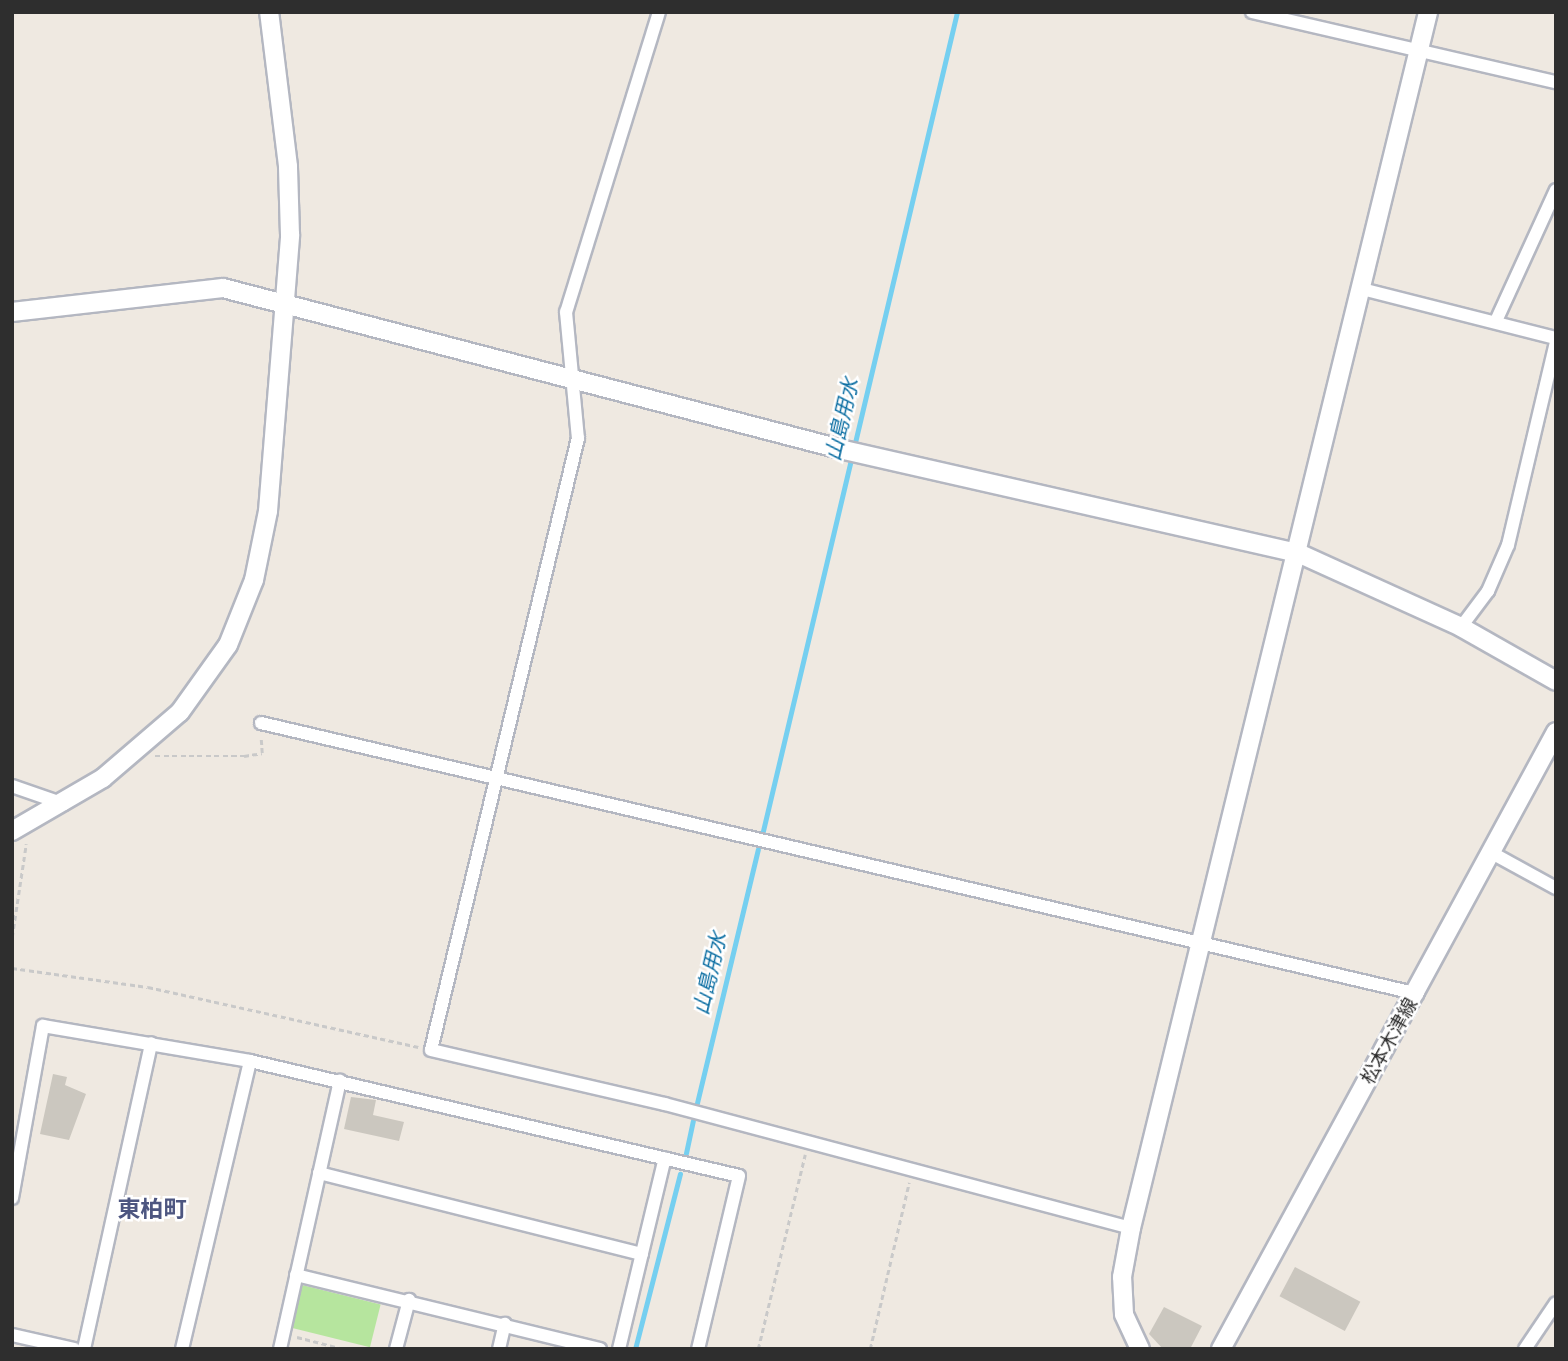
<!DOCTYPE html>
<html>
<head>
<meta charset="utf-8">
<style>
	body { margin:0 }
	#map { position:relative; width:1568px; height:1361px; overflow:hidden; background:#efe9e1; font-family:Overpass,"Noto Sans JP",sans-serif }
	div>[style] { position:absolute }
	.green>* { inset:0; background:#b6e59e; transform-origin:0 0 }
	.stream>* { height:5px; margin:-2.5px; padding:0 2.5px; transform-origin:2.5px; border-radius:2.5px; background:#75cff0 }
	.building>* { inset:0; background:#cbc7bf; transform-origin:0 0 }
	.path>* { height:2.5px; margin-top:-1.25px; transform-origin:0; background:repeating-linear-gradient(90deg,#c9c9c9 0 5px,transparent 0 8.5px) }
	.roads { filter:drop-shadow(2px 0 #b4b7c1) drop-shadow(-2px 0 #b4b7c1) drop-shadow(0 2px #b4b7c1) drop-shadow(0 -2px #b4b7c1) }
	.street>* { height:12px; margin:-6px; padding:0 6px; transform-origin:6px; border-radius:6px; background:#fff }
	.secondary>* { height:18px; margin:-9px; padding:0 9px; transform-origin:9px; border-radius:9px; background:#fff }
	span { translate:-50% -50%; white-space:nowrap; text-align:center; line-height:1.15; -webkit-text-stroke:5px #fff; paint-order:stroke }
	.street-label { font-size:19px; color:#2e2e2e }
	.water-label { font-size:21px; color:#0d6fa3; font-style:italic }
	.quarter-label { font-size:23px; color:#4d5680; font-weight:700 }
	.frame { position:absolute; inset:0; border:14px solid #2e2e2e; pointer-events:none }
</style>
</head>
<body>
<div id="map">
	<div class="green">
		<div style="left:302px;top:1285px;width:81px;height:44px;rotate:14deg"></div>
	</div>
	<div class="stream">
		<div style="left:762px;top:835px;width:846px;rotate:-76.67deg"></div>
		<div style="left:696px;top:1107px;width:265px;rotate:-76.5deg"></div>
		<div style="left:686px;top:1153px;width:33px;rotate:-78deg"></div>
		<div style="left:635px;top:1349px;width:181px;rotate:-75.6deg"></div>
	</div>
	<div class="building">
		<div style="clip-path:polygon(53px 1074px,67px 1077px,65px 1085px,86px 1094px,69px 1140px,40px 1134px)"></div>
		<div style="clip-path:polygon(351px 1097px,376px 1100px,373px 1115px,404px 1122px,399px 1141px,344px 1129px)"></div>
		<div style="left:1295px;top:1267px;width:74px;height:33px;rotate:28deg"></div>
		<div style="clip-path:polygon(1164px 1307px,1202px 1326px,1190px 1349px,1163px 1349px,1149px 1334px)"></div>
	</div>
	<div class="path">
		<div style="left:155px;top:756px;width:89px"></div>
		<div style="left:244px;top:756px;width:18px;rotate:-9deg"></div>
		<div style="left:262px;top:753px;width:16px;rotate:-94deg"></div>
		<div style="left:12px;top:937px;width:94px;rotate:-81.4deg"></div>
		<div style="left:12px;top:968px;width:137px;rotate:8deg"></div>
		<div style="left:148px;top:987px;width:277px;rotate:12.5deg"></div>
		<div style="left:297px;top:1337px;width:49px;rotate:14.3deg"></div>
		<div style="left:758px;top:1349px;width:200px;rotate:-76.4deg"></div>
		<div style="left:870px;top:1349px;width:171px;rotate:-76.8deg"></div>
	</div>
	<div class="roads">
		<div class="street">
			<div style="left:659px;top:12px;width:314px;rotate:107.2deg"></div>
			<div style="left:566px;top:312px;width:127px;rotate:84.6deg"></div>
			<div style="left:578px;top:438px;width:629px;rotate:103.51deg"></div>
			<div style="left:431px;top:1050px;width:240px;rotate:13deg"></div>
			<div style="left:665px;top:1104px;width:482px;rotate:14.9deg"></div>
			<div style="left:1252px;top:12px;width:312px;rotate:13deg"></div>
			<div style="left:1362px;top:289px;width:200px;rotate:14.2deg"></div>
			<div style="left:1496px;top:321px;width:144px;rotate:-65.4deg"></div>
			<div style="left:1461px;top:627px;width:45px;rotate:-53.1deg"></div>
			<div style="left:1488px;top:591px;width:50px;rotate:-66.5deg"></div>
			<div style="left:1508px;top:545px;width:209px;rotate:-76.7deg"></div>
			<div style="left:261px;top:723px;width:1188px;rotate:13.18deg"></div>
			<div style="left:12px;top:786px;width:55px;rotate:19.1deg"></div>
			<div style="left:1492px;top:853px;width:73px;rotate:28.7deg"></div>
			<div style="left:319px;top:1173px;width:333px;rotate:14.1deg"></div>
			<div style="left:12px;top:1198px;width:175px;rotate:-79.8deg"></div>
			<div style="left:43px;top:1026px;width:210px;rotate:9.6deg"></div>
			<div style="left:250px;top:1061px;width:502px;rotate:13.23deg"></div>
			<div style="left:739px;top:1176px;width:178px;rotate:103.3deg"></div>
			<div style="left:296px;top:1275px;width:313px;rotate:13.7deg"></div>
			<div style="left:12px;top:1335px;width:64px;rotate:12.7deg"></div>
			<div style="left:84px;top:1349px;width:313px;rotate:-77.6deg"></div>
			<div style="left:182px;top:1349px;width:296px;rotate:-76.7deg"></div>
			<div style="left:280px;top:1349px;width:275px;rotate:-77.4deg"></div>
			<div style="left:396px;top:1349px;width:51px;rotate:-75.1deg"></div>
			<div style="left:499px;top:1349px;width:26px;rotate:-77deg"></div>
			<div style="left:619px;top:1349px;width:196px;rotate:-76.5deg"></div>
			<div style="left:1525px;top:1349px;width:55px;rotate:-56deg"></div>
		</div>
		<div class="secondary">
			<div style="left:12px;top:312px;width:212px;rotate:-6.5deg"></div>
			<div style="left:223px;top:288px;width:642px;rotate:14.62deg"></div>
			<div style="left:844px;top:450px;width:466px;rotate:12.8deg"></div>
			<div style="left:1298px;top:553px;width:179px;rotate:24.4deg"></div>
			<div style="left:1461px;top:627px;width:109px;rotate:29.6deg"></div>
			<div style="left:12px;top:831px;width:105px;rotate:-30.2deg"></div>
			<div style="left:103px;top:778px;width:101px;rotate:-40.6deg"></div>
			<div style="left:180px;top:712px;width:82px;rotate:-54.4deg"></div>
			<div style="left:228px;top:645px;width:70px;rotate:-68.2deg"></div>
			<div style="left:254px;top:580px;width:70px;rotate:-78.5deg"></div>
			<div style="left:268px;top:511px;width:277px;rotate:-85.4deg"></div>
			<div style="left:290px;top:235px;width:69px;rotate:-91.7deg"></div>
			<div style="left:288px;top:166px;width:155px;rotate:-97deg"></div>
			<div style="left:1140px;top:1349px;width:38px;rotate:-115deg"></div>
			<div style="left:1124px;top:1314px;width:37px;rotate:-93deg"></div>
			<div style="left:1122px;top:1277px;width:50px;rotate:-79.6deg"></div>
			<div style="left:1131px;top:1228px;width:1252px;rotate:-76.27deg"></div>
			<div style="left:1221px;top:1349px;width:702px;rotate:-61.5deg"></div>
		</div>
	</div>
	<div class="street-label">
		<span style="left:1391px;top:1042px;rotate:-61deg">松本木津線</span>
	</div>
	<div class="water-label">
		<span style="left:844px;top:420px;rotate:-77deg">山島用水</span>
		<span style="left:712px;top:974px;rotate:-77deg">山島用水</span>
	</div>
	<div class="quarter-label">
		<span style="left:152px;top:1212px">東柏町</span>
	</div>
	<div class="frame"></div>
</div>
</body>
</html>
